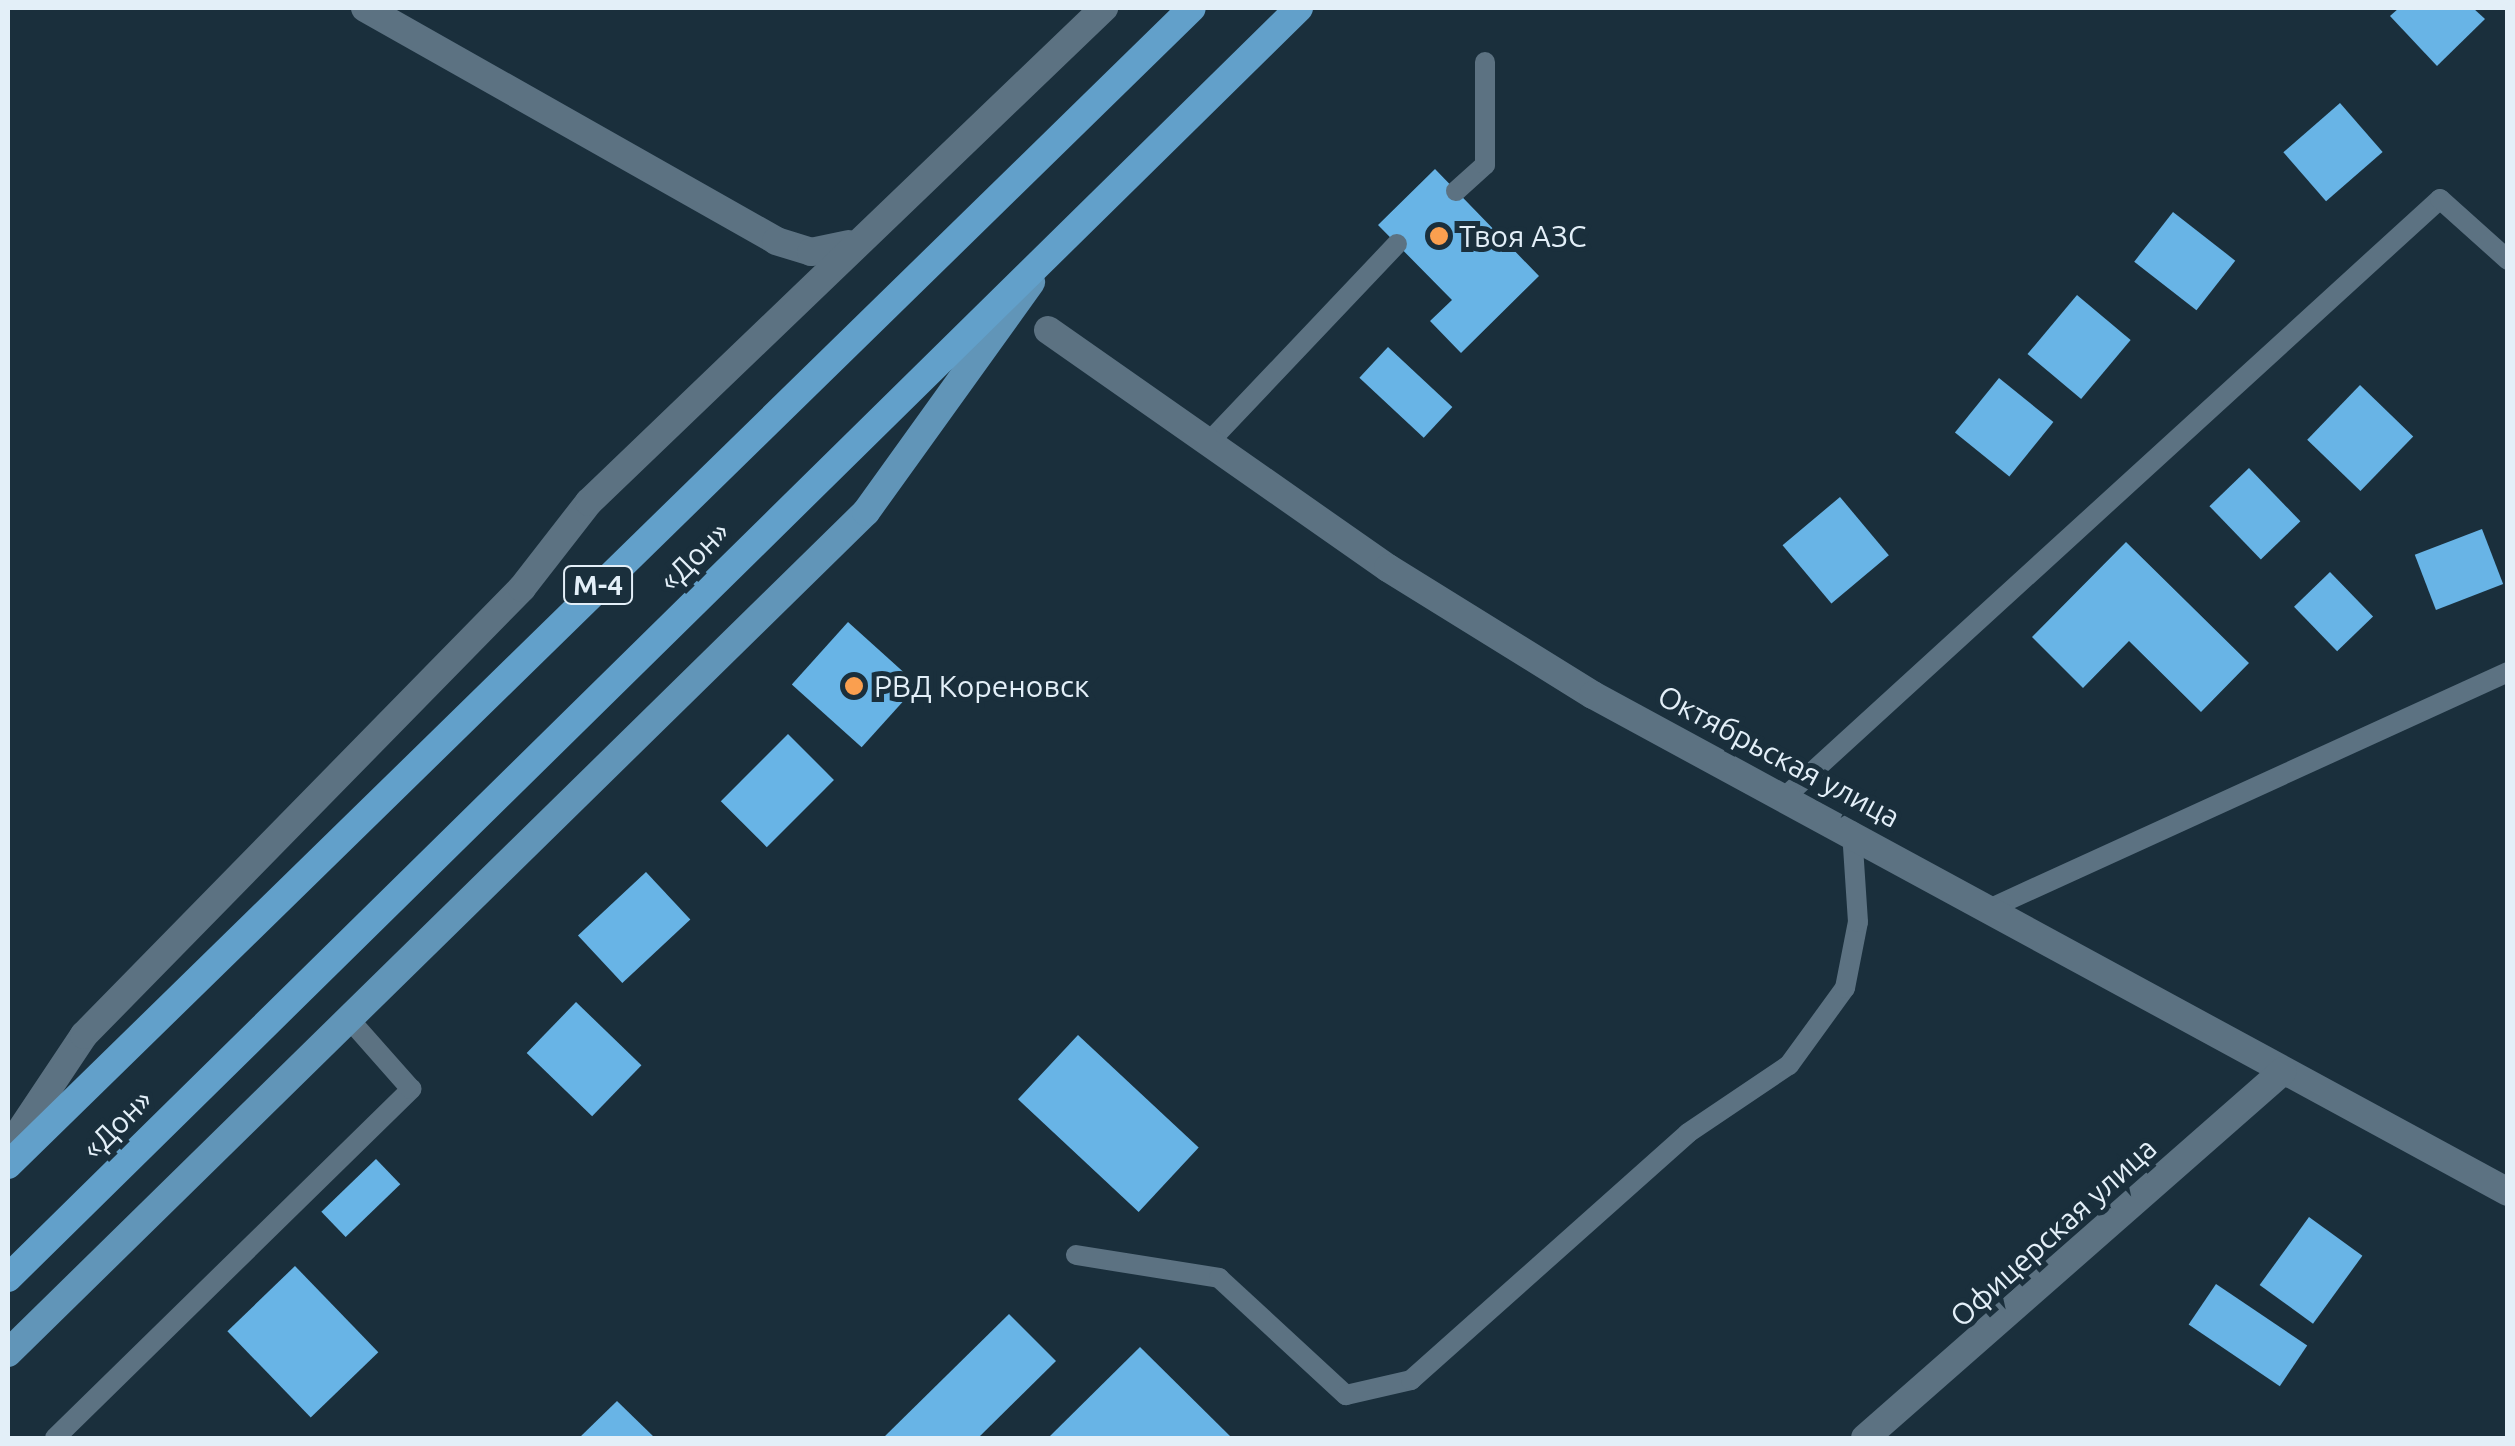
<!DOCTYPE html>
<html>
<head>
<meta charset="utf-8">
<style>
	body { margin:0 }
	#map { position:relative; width:2515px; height:1446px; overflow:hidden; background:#1a2f3c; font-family:Ubuntu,sans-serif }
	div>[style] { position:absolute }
	.building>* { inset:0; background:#68b4e6; transform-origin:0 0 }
	.service>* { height:20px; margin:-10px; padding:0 10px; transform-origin:10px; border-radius:10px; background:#5c7282 }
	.minor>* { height:28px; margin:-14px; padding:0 14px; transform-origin:14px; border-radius:14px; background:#5c7282 }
	.primary>* { height:28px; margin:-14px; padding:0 14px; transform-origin:14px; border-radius:14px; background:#6195b8 }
	.trunk>* { height:28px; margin:-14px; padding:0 14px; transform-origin:14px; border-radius:14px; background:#62a0ca }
	.dots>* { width:28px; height:28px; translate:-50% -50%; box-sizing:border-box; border:5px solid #1a2f3c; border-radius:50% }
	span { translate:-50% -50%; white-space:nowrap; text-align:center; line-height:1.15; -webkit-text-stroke:10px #1a2f3c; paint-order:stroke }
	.shield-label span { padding:2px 8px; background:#1a2f3c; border:2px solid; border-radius:8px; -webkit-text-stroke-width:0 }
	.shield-label { font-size:28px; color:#e3eff8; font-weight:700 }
	.poi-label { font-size:30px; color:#e3eff8 }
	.left { translate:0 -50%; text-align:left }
	.street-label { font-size:30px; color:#e3eff8 }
	.frame { position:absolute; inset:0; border:10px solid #e3eff8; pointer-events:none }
</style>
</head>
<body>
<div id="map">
	<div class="building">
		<div style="clip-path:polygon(2399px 8px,2473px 8px,2485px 19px,2437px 66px,2390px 16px)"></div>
		<div style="left:2340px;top:103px;width:65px;height:75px;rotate:49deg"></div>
		<div style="clip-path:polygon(1435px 169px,1539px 276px,1461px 353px,1430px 321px,1452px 300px,1378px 225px)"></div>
		<div style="left:2173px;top:212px;width:79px;height:63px;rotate:38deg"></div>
		<div style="left:2077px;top:295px;width:70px;height:77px;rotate:40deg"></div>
		<div style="left:1388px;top:347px;width:88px;height:42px;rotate:43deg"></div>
		<div style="left:1999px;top:378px;width:70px;height:70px;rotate:39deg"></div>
		<div style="left:2360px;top:385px;width:74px;height:76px;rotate:44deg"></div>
		<div style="left:2249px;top:468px;width:74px;height:55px;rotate:46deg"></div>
		<div style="left:1840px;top:497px;width:76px;height:75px;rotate:50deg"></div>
		<div style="left:2482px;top:529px;width:59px;height:72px;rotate:69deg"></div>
		<div style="clip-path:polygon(2126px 542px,2249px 663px,2201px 712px,2129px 641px,2083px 688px,2032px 637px)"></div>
		<div style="left:2330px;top:572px;width:62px;height:50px;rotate:46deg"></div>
		<div style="left:848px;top:622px;width:94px;height:84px;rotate:42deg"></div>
		<div style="left:788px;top:734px;width:65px;height:95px;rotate:45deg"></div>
		<div style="left:646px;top:872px;width:65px;height:93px;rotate:47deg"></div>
		<div style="left:576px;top:1002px;width:91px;height:71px;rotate:44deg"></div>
		<div style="left:1078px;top:1035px;width:165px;height:88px;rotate:43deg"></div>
		<div style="left:376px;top:1159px;width:35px;height:76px;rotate:46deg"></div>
		<div style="left:2309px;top:1217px;width:66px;height:84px;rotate:36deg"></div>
		<div style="left:295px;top:1266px;width:120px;height:94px;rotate:46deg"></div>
		<div style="left:2216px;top:1284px;width:110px;height:49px;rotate:34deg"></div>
		<div style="clip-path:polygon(1009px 1314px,1056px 1361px,978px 1438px,883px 1438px)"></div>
		<div style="clip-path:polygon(1140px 1347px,1232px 1438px,1048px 1438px)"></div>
		<div style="clip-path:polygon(617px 1401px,655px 1438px,579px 1438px)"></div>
	</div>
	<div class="service">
		<div style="left:1456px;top:191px;width:39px;rotate:-42deg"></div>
		<div style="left:1485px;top:165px;width:103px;rotate:-90deg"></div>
		<div style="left:1209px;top:442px;width:273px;rotate:-46.5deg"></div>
		<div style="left:1787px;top:795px;width:884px;rotate:-42.39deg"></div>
		<div style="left:2440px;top:199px;width:91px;rotate:41.9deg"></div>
		<div style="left:1991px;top:908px;width:568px;rotate:-24.54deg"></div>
		<div style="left:1076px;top:1255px;width:145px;rotate:9.1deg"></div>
		<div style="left:1219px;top:1278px;width:173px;rotate:42.7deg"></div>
		<div style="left:1346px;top:1395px;width:67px;rotate:-13deg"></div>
		<div style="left:1411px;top:1380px;width:371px;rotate:-41.7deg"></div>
		<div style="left:1688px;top:1133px;width:122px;rotate:-34deg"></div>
		<div style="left:1789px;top:1065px;width:95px;rotate:-54deg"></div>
		<div style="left:1845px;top:988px;width:67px;rotate:-78.9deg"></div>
		<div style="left:1858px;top:922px;width:91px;rotate:-93.8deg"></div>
		<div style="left:55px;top:1438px;width:499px;rotate:-44.4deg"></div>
		<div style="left:411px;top:1089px;width:92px;rotate:-131.5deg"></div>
	</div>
	<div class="minor">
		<div style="left:365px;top:8px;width:472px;rotate:29.5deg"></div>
		<div style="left:776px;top:241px;width:37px;rotate:17deg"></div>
		<div style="left:811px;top:252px;width:38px;rotate:-12deg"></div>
		<div style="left:1048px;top:330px;width:415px;rotate:35deg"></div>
		<div style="left:1388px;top:568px;width:241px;rotate:31.8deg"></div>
		<div style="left:1593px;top:695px;width:1041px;rotate:28.51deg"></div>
		<div style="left:8px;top:1149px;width:137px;rotate:-56.3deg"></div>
		<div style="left:84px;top:1035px;width:626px;rotate:-45.58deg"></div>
		<div style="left:522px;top:588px;width:109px;rotate:-52.1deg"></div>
		<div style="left:589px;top:502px;width:714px;rotate:-43.81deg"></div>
		<div style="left:1865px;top:1438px;width:556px;rotate:-41.28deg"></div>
	</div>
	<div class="primary">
		<div style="left:8px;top:1353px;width:1201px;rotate:-44.43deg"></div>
		<div style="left:866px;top:512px;width:283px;rotate:-54.3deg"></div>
	</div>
	<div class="trunk">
		<div style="left:8px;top:1165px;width:1655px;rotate:-44.34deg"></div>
		<div style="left:8px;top:1278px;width:1811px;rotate:-44.53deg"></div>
	</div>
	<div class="dots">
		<div style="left:1439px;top:236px;background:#fa9f4f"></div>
		<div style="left:854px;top:686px;background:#fa9f4f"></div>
	</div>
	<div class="shield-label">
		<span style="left:598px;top:585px">М-4</span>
	</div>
	<div class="poi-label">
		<span class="left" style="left:1459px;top:236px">Твоя АЗС</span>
		<span class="left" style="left:874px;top:686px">РВД Кореновск</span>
	</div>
	<div class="street-label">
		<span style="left:694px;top:556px;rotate:-45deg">«Дон»</span>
		<span style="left:1779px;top:756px;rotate:28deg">Октябрьская улица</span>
		<span style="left:117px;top:1124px;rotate:-45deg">«Дон»</span>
		<span style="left:2053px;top:1232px;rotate:-42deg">Офицерская улица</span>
	</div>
	<div class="frame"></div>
</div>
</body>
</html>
